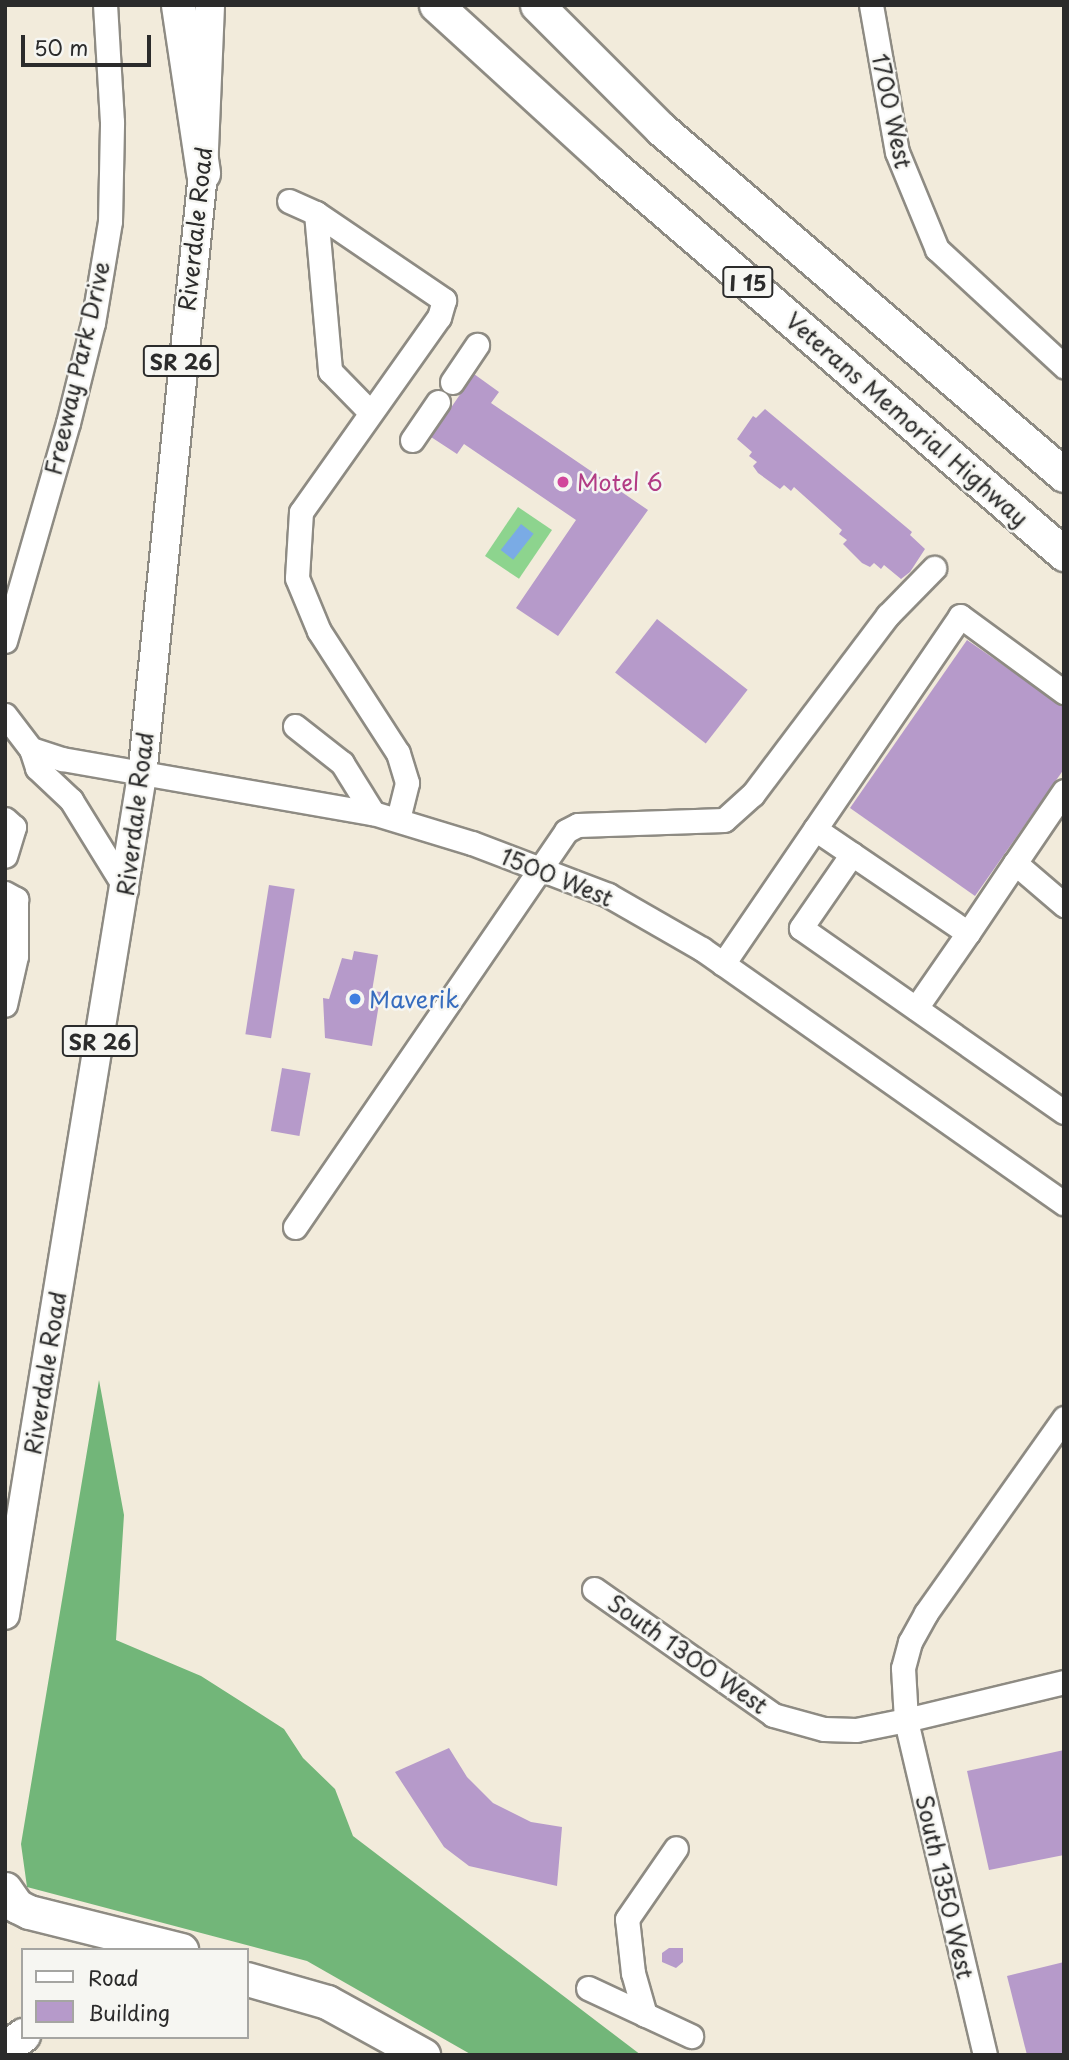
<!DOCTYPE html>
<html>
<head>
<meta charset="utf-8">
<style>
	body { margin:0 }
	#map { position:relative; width:1069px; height:2060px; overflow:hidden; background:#f2ebdb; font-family:"Playpen Sans",sans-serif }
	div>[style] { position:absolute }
	.green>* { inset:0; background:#8dd48e; transform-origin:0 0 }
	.forest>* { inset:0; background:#72b679 }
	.water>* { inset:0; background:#7aabe5; transform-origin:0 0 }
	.building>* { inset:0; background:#b69aca; transform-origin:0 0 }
	.roads { filter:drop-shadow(2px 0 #8e8b83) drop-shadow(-2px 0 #8e8b83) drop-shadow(0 2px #8e8b83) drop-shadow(0 -2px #8e8b83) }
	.minor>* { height:23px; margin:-11.5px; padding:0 11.5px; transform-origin:11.5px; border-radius:11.5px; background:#fff }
	.major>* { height:28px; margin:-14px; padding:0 14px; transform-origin:14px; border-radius:14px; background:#fff }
	.highway>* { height:33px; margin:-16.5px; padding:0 16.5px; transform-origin:16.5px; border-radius:16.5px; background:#fff }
	.dots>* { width:19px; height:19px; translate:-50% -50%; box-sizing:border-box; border:4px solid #f6f6f2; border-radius:50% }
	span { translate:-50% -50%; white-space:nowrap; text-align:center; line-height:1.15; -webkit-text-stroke:5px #f6f6f2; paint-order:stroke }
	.shield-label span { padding:2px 5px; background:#f6f6f2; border:2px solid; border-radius:5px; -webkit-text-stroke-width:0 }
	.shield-label { font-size:21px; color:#2b2b2b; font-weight:700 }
	.street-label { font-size:23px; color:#2b2b2b }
	.hotel-label { font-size:23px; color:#b23c85 }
	.left { translate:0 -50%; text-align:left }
	.shop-label { font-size:23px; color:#366cbe }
	.frame { position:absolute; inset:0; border:7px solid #2b2b2b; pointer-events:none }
	.legend { position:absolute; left:21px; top:1948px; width:228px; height:91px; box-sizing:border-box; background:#f6f6f2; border:2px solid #a5a5a2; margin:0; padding:9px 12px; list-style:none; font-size:21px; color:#2b2b2b }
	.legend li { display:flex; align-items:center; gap:14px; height:35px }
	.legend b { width:35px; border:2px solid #a5a5a2 }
	.scale { position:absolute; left:21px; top:35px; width:130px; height:32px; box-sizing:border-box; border:4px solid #2b2b2b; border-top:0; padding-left:9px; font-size:21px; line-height:24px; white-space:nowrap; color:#2b2b2b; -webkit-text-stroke:5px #f6f6f2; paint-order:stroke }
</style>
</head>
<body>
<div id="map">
	<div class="green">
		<div style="left:518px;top:507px;width:41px;height:59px;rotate:34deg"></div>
	</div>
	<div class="forest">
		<div style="clip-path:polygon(99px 1380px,124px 1515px,116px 1640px,201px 1676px,284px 1729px,303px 1758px,335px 1789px,353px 1836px,641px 2055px,472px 2055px,307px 1961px,27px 1887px,21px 1844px)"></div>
	</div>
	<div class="water">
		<div style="left:521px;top:524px;width:16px;height:33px;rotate:38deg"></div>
	</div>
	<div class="building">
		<div style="clip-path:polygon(474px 374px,499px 392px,491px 403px,648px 510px,558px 636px,516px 608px,576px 520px,464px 444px,457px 454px,431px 437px)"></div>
		<div style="clip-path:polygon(765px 409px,912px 532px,910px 535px,925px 549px,910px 572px,901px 579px,884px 565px,881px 569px,874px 563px,870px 567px,862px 563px,843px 544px,847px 540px,839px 534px,842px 530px,794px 487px,791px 491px,784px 485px,780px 489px,758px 473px,753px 466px,757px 462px,749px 456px,752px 452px,737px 439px,753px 416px,756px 418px)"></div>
		<div style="left:657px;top:619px;width:115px;height:68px;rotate:38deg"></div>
		<div style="clip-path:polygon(967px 640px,1064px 707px,1064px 769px,975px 896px,850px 808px)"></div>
		<div style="left:269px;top:885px;width:26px;height:151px;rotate:9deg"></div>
		<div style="clip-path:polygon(354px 951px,378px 955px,372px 991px,381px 992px,372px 1046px,325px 1038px,323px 998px,329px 999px,342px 958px,352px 960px)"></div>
		<div style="left:282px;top:1068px;width:29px;height:64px;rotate:10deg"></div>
		<div style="clip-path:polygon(449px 1748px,467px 1777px,493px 1803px,531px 1822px,562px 1827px,557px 1886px,469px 1866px,444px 1847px,395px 1772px)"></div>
		<div style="clip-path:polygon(1064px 1750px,1064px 1855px,989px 1870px,967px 1771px)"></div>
		<div style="clip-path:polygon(669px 1948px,683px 1948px,683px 1962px,676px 1968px,662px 1962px,662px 1953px)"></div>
		<div style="clip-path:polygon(1064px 1962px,1064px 2055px,1027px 2055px,1007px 1976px)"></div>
	</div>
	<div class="roads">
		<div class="minor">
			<div style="left:871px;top:5px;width:149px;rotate:80deg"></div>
			<div style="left:897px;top:152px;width:105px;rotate:67.6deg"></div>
			<div style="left:937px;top:249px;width:173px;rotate:42.7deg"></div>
			<div style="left:289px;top:201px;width:30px;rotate:24deg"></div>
			<div style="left:316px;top:213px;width:159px;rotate:84.9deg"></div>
			<div style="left:330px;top:371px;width:57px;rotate:45.7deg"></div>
			<div style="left:316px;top:213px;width:155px;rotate:34.2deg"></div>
			<div style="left:444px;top:300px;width:18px;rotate:106deg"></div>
			<div style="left:439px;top:317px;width:239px;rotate:125.3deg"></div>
			<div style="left:301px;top:512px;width:66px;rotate:93.5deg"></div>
			<div style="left:297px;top:578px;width:57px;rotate:67.5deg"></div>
			<div style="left:319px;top:631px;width:145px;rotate:57.1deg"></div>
			<div style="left:398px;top:753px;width:31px;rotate:73deg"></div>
			<div style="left:407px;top:783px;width:37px;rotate:104deg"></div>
			<div style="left:452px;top:382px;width:45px;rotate:-56deg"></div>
			<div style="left:412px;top:440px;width:46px;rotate:-55.6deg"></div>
			<div style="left:5px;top:641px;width:227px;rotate:-73.9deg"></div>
			<div style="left:68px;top:423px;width:103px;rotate:-76deg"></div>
			<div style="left:93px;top:323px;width:103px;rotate:-80.5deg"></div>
			<div style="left:110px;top:221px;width:99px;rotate:-88.8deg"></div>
			<div style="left:112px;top:122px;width:117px;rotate:-93.4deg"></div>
			<div style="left:5px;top:715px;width:43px;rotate:52.6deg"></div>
			<div style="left:31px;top:749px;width:33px;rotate:18deg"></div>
			<div style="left:62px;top:759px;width:316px;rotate:9.9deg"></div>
			<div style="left:373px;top:813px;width:103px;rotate:16.9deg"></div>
			<div style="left:472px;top:843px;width:146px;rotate:20.9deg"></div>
			<div style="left:608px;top:895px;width:108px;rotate:29.9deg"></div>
			<div style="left:702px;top:949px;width:442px;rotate:35.1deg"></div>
			<div style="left:295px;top:726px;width:60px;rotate:38.2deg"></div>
			<div style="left:342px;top:763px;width:59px;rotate:58.2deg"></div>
			<div style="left:31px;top:749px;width:20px;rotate:72deg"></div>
			<div style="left:37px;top:768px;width:47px;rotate:43.3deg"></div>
			<div style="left:71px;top:800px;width:105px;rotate:58.3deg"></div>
			<div style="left:1064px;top:791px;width:87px;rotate:124.2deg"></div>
			<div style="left:1015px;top:863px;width:65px;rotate:40.6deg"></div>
			<div style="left:5px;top:819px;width:12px;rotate:42deg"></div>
			<div style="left:14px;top:827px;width:30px;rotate:107deg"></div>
			<div style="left:815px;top:829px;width:185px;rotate:34.2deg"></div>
			<div style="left:968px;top:933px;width:84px;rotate:-56.1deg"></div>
			<div style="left:852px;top:854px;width:90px;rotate:124.6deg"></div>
			<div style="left:801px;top:928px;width:321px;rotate:35deg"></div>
			<div style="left:5px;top:893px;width:13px;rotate:29deg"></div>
			<div style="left:16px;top:899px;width:57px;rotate:90deg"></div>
			<div style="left:16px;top:956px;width:50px;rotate:102.7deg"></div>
			<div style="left:723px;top:964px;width:421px;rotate:-55.7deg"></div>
			<div style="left:960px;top:616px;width:129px;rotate:36.2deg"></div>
			<div style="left:916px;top:1008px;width:91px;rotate:-55.3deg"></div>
			<div style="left:295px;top:1227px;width:480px;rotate:-55.6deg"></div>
			<div style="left:566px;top:831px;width:13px;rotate:-27deg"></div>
			<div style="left:578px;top:825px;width:146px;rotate:-2deg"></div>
			<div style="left:724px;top:820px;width:39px;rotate:-42deg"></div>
			<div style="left:753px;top:794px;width:224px;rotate:-53deg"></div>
			<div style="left:888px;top:615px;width:66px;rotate:-45.6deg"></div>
			<div style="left:594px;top:1589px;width:219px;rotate:35.1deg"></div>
			<div style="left:773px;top:1715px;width:53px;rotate:15.4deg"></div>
			<div style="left:824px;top:1729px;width:32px;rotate:2deg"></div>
			<div style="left:856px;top:1730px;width:51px;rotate:-11.3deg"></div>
			<div style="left:906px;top:1720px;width:163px;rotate:-13.5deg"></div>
			<div style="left:588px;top:1988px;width:114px;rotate:25deg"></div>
			<div style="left:645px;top:2015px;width:44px;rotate:-105.9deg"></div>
			<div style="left:633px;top:1973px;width:54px;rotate:-96.3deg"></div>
			<div style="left:627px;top:1919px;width:86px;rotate:-55.4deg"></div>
			<div style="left:985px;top:2055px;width:344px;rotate:-103.3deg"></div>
			<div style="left:906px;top:1720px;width:52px;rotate:-93.3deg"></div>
			<div style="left:903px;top:1668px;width:27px;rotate:-75deg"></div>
			<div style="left:910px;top:1642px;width:33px;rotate:-61deg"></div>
			<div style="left:926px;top:1613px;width:239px;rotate:-54.7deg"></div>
		</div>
		<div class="major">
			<div style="left:5px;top:1615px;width:850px;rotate:-80.73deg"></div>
			<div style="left:142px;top:776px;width:606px;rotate:-84.22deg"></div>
			<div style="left:203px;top:173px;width:168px;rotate:-87.6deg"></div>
		</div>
		<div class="highway">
			<div style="left:178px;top:5px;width:170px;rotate:81.5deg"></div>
			<div style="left:436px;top:5px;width:236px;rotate:42.4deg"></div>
			<div style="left:610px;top:164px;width:599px;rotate:40.66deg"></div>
			<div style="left:537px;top:5px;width:175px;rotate:45deg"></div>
			<div style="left:661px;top:129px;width:531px;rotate:40.65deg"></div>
			<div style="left:5px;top:1889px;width:21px;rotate:55deg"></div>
			<div style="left:17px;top:1906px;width:13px;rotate:27deg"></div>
			<div style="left:29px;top:1912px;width:157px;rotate:14deg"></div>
			<div style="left:247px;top:1979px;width:83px;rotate:16deg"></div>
			<div style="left:327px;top:2002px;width:110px;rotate:28.9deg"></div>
			<div style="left:5px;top:2049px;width:23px;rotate:-38deg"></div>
		</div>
	</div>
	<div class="dots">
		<div style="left:563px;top:482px;background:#d1479c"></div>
		<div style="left:355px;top:999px;background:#3f7fe0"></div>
	</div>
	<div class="shield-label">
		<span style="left:748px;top:282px">I 15</span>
		<span style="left:181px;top:361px">SR 26</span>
		<span style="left:100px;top:1041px">SR 26</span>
	</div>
	<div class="street-label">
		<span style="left:892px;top:111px;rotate:78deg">1700 West</span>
		<span style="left:195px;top:229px;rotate:-84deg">Riverdale Road</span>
		<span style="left:77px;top:368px;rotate:-77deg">Freeway Park Drive</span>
		<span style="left:907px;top:419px;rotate:41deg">Veterans Memorial Highway</span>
		<span style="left:135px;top:814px;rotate:-83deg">Riverdale Road</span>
		<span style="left:557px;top:877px;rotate:22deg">1500 West</span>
		<span style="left:45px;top:1373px;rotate:-81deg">Riverdale Road</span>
		<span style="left:688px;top:1654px;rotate:35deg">South 1300 West</span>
		<span style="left:945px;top:1887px;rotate:77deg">South 1350 West</span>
	</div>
	<div class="hotel-label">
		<span class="left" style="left:577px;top:482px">Motel 6</span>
	</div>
	<div class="shop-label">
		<span class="left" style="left:369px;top:999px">Maverik</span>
	</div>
	<div class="frame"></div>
	<ul class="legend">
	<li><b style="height:9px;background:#fff"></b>Road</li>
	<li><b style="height:19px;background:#b69aca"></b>Building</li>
	</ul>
	<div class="scale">50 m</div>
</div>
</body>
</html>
